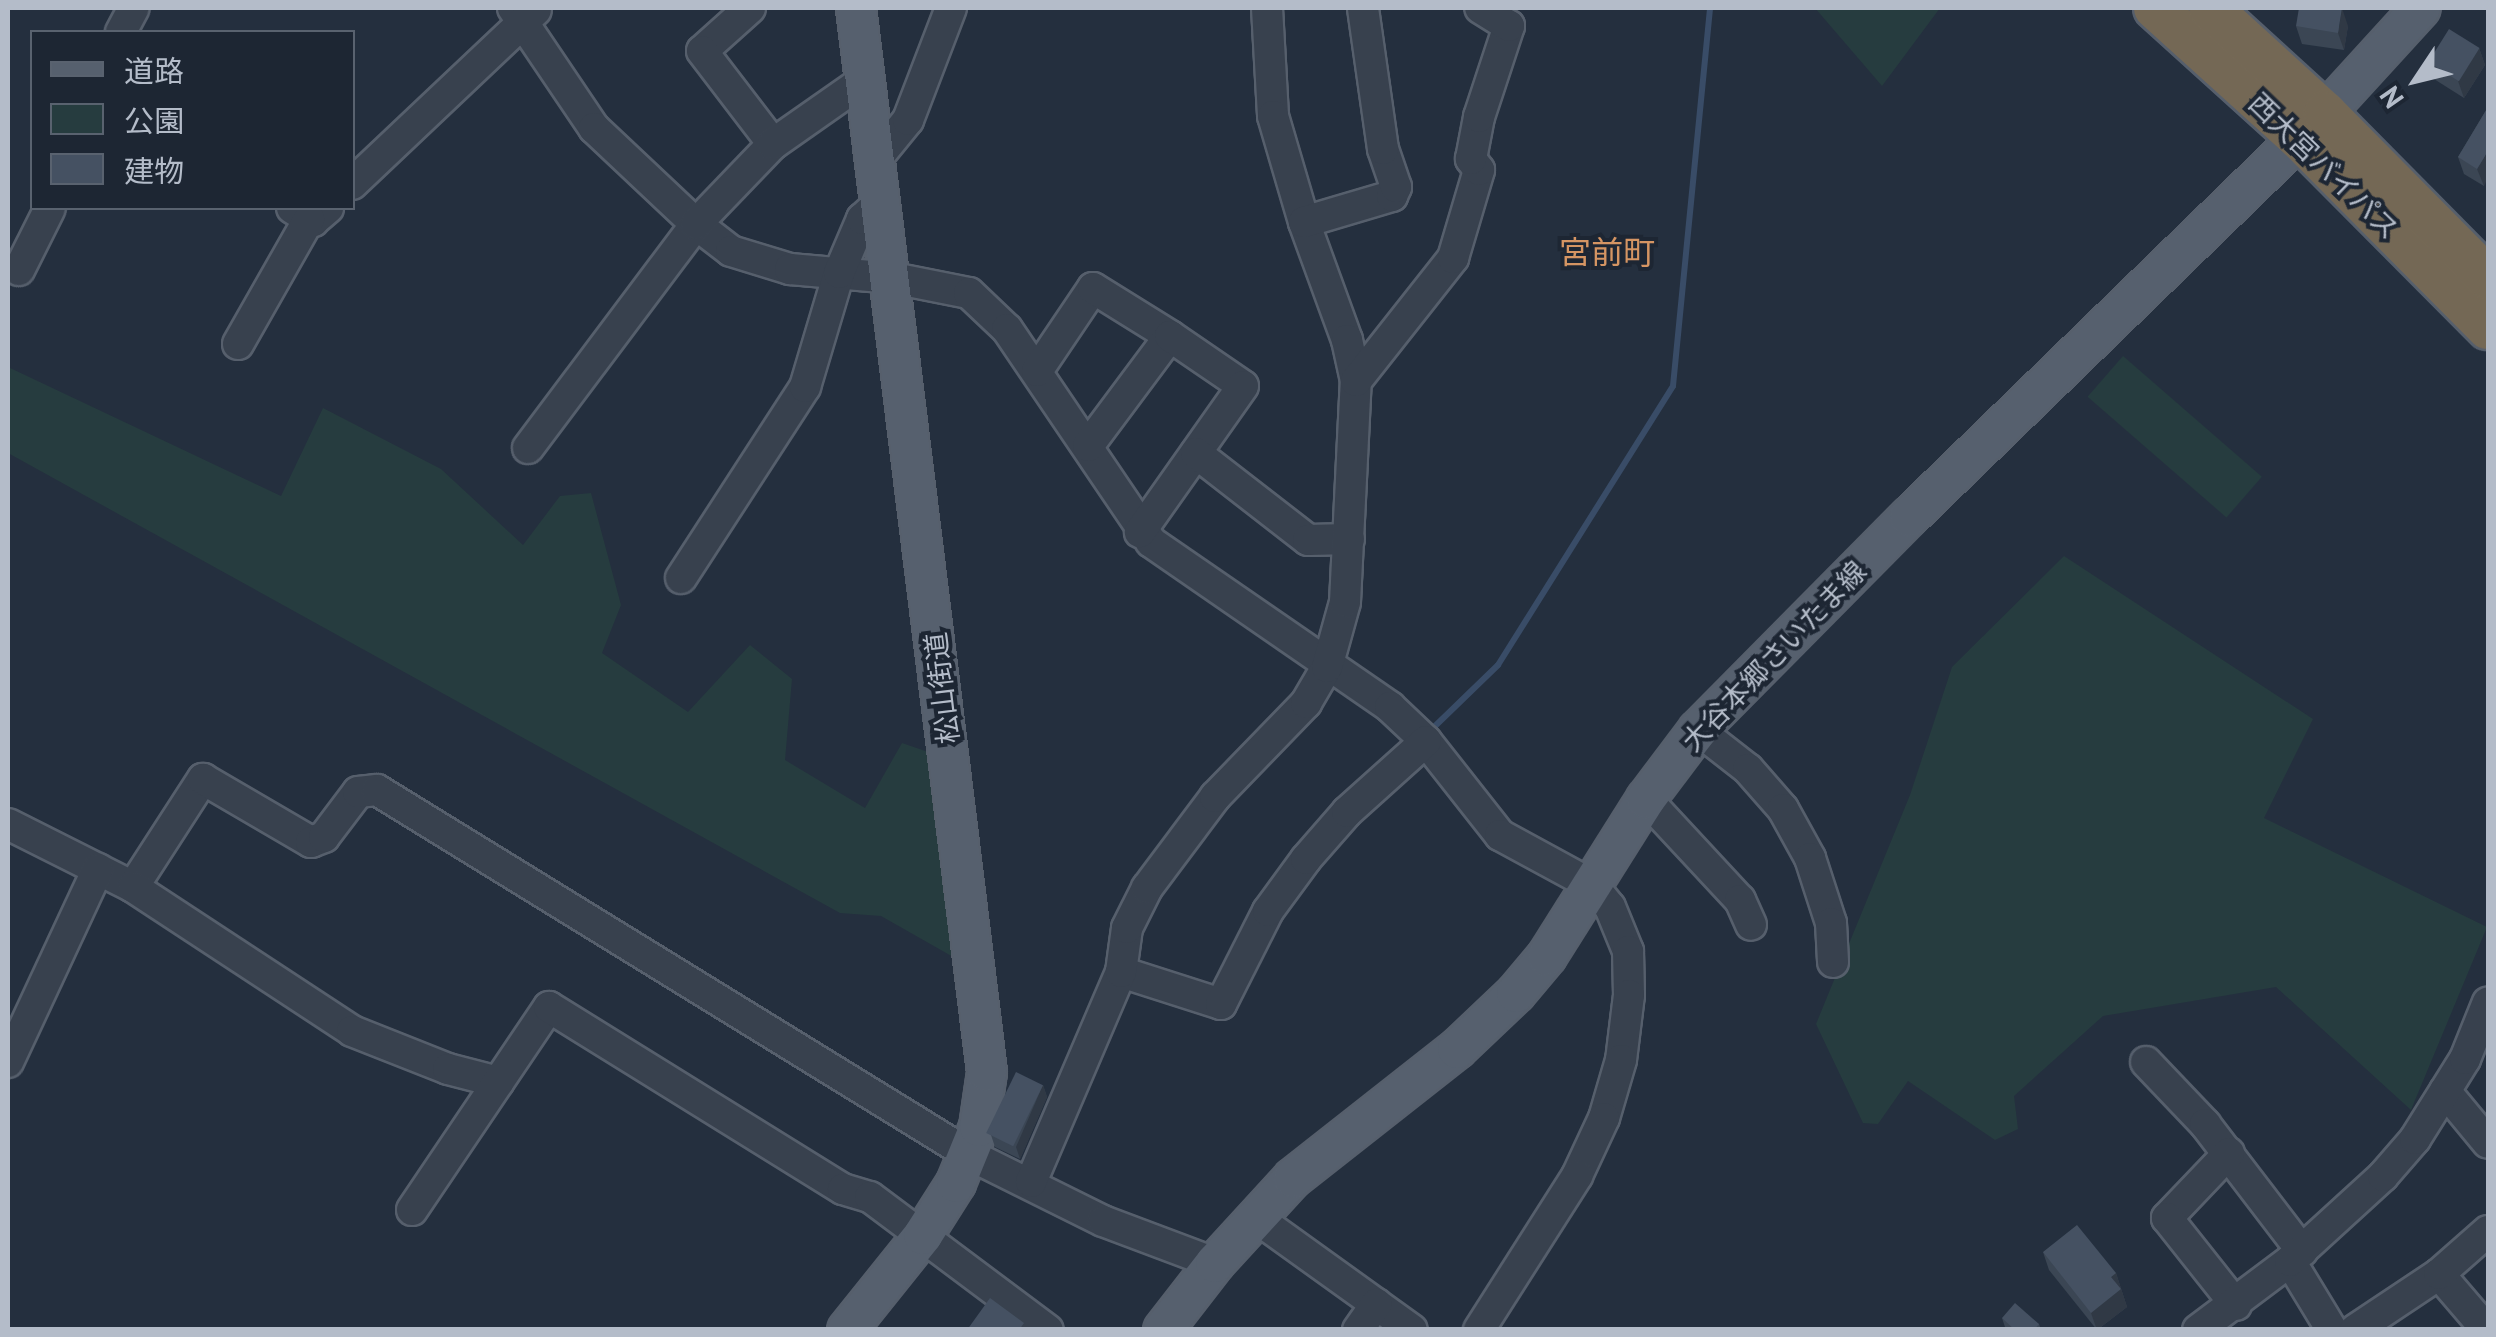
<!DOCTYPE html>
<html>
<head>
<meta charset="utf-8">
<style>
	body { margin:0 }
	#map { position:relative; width:2496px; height:1337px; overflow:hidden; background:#242f3e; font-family:"PT Sans","Noto Sans JP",sans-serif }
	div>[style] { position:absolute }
	.green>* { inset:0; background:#263c3f; transform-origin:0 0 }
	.stream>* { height:6px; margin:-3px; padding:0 3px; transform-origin:3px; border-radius:3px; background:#394c67 }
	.roads { filter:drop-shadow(2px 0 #565f6c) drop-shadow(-2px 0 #565f6c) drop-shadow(0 2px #565f6c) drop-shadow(0 -2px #565f6c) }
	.minor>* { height:30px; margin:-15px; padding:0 15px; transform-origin:15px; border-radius:15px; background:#38414e }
	.major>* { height:38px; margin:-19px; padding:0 19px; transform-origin:19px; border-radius:19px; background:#56606e }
	.highway>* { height:42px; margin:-21px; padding:0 21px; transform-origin:21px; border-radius:21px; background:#746855 }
	.wall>* { inset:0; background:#3b4654 }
	.shaded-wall>* { inset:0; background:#303945 }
	.building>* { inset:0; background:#455162; transform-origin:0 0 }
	span { translate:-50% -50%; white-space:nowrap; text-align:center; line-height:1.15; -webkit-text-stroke:8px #1d2633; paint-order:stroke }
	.street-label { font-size:28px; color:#b4bcc9 }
	.quarter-label { font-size:32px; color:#d59563 }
	.frame { position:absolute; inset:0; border:10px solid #b4bcc9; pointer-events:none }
	.legend { position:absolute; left:30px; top:30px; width:325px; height:180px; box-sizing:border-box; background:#1d2633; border:2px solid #59626f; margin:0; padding:12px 18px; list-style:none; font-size:30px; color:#b4bcc9 }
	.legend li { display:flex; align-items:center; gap:20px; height:50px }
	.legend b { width:50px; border:2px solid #59626f }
	.north { position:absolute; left:2366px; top:30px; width:100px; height:100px; -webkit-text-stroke:8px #1d2633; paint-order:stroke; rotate:235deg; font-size:28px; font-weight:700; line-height:40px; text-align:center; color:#b4bcc9 }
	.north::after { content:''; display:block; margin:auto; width:35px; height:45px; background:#b4bcc9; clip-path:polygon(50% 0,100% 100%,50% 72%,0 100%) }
</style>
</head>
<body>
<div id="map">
	<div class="green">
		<div style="clip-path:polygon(1815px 8px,1940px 8px,1882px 86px)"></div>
		<div style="left:2123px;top:356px;width:184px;height:54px;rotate:41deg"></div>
		<div style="clip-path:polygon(8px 367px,281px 496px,323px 408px,441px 469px,523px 545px,560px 496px,591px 493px,621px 605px,602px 653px,688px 712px,750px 645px,792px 679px,785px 760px,865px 808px,902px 743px,937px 755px,962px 962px,881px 916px,840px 913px,8px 453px)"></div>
		<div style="clip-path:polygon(2064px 556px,2313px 719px,2264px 818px,2487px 927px,2411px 1110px,2276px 987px,2103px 1016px,2014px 1096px,2018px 1129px,1995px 1140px,1908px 1081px,1878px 1124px,1863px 1123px,1816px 1024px,1910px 795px,1952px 667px)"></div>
	</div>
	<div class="stream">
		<div style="left:1432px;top:729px;width:92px;rotate:-44.1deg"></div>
		<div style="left:1498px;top:665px;width:329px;rotate:-57.9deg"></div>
		<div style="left:1673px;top:386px;width:380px;rotate:-84.4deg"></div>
	</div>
	<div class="roads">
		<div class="minor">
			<div style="left:513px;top:8px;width:145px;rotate:56deg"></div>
			<div style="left:594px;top:128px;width:140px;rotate:43.3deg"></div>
			<div style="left:696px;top:224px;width:44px;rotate:37.6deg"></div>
			<div style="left:731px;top:251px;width:62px;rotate:17deg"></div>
			<div style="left:790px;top:269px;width:103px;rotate:5deg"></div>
			<div style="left:893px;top:278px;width:77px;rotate:11.2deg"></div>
			<div style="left:969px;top:293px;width:52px;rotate:43.5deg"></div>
			<div style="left:1007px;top:329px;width:257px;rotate:55.9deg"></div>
			<div style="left:1151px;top:542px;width:290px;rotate:34.6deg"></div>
			<div style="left:1390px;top:707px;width:50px;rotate:43.4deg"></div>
			<div style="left:1426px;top:741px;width:120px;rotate:51.8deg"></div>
			<div style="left:1500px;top:835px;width:105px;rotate:28.5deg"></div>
			<div style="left:1592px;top:885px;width:28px;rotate:51deg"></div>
			<div style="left:1610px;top:907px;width:48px;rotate:67.8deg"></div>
			<div style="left:1628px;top:951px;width:44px;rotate:88.7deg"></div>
			<div style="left:1629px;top:995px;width:65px;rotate:97deg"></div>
			<div style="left:1621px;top:1060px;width:60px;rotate:106.3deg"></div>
			<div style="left:1604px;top:1118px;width:64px;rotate:115deg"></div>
			<div style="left:1577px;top:1176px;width:183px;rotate:122.5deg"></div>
			<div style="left:750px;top:8px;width:64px;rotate:138.1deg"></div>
			<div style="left:702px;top:51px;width:117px;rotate:52.6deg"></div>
			<div style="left:1267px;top:8px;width:108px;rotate:86.8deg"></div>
			<div style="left:1273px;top:116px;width:110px;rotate:73.7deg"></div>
			<div style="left:1304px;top:222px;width:126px;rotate:70deg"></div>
			<div style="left:1347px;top:340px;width:42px;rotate:77.6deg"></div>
			<div style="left:121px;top:32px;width:27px;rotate:-62deg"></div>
			<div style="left:877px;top:158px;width:49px;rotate:-50.8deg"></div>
			<div style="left:908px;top:120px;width:120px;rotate:-69deg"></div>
			<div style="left:352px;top:184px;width:253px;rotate:-43.4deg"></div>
			<div style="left:292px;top:208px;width:25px;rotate:32deg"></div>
			<div style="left:313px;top:221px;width:20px;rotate:-41deg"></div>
			<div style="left:1304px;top:222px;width:92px;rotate:-16.5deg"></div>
			<div style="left:1392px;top:196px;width:10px;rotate:-66deg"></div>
			<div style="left:1396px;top:187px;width:40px;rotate:-108.9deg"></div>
			<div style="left:1383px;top:149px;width:142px;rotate:-98.1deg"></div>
			<div style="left:19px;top:270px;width:69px;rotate:-63.4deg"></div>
			<div style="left:238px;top:344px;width:144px;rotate:-60.4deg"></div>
			<div style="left:1037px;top:371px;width:100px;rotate:-56deg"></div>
			<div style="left:1093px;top:288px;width:91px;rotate:31.9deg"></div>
			<div style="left:1088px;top:446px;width:137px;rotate:-53.3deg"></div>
			<div style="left:1170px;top:336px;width:88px;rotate:34.4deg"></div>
			<div style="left:1243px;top:386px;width:179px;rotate:125.2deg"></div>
			<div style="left:528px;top:448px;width:280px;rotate:-53.1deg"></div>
			<div style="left:696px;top:224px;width:111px;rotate:-46.1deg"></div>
			<div style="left:773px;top:144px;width:113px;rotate:-35deg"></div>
			<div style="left:1196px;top:453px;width:142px;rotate:37.8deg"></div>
			<div style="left:1308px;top:540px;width:41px;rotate:-1.4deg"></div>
			<div style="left:681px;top:578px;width:228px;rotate:-57deg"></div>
			<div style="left:805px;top:387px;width:119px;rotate:-73.4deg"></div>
			<div style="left:839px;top:273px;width:59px;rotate:-66.9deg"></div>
			<div style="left:862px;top:219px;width:28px;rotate:-42deg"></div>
			<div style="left:1698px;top:730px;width:63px;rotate:38deg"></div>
			<div style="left:1748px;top:769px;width:53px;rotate:48.8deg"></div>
			<div style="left:1783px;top:809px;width:56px;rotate:61.1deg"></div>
			<div style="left:1810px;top:858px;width:68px;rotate:72.1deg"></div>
			<div style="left:1831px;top:923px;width:39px;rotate:87deg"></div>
			<div style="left:1646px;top:799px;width:138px;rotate:47.1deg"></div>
			<div style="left:1740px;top:900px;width:27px;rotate:66deg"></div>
			<div style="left:8px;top:824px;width:140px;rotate:26.7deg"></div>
			<div style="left:133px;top:887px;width:129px;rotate:-57.1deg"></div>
			<div style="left:203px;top:779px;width:125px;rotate:30.3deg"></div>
			<div style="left:311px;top:842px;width:14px;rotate:-21deg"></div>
			<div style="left:324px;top:837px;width:56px;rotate:-52.9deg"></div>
			<div style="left:358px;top:792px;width:19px;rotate:-6deg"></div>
			<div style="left:377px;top:790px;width:696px;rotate:31.61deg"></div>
			<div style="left:970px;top:1155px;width:148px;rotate:26.4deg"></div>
			<div style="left:1103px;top:1221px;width:120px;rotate:20.6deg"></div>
			<div style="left:133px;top:887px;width:262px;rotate:33.3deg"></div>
			<div style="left:352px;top:1031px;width:103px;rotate:21.6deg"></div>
			<div style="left:448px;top:1069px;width:52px;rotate:14.6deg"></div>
			<div style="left:1121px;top:972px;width:105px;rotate:17.7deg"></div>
			<div style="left:1221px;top:1004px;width:104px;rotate:-63.2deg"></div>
			<div style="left:1268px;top:911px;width:64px;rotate:-53.8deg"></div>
			<div style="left:1306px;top:859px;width:62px;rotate:-48.9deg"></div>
			<div style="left:1347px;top:812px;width:106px;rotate:-41.9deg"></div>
			<div style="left:8px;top:1062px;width:213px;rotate:-65deg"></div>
			<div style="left:2146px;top:1062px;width:86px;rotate:46.4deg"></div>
			<div style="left:2205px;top:1124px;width:160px;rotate:52.6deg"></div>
			<div style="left:2445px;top:1091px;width:67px;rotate:50.4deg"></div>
			<div style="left:2229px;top:1153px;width:90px;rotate:133.6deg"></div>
			<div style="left:2167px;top:1218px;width:111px;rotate:51.6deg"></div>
			<div style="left:1031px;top:1182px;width:228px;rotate:-66.8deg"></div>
			<div style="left:1121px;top:972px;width:44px;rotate:-82.2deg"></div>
			<div style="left:1127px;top:928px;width:45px;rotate:-63.4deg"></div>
			<div style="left:1147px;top:888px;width:114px;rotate:-53.2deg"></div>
			<div style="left:1215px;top:797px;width:131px;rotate:-45.9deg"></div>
			<div style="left:1306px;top:703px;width:42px;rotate:-59.7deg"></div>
			<div style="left:1327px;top:667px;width:67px;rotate:-74.5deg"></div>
			<div style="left:1345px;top:602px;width:221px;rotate:-87.2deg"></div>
			<div style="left:1356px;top:381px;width:157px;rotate:-51.7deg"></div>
			<div style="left:1453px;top:258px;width:92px;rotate:-73.5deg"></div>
			<div style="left:1479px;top:170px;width:14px;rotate:-126deg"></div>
			<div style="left:1471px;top:159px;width:43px;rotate:-79.2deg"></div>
			<div style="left:1479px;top:117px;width:96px;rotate:-71.8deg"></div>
			<div style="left:1509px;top:26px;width:34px;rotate:-148deg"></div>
			<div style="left:412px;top:1210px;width:245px;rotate:-56deg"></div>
			<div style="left:549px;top:1007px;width:346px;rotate:31.8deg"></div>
			<div style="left:843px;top:1189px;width:28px;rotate:17deg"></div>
			<div style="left:870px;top:1197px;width:222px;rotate:36.8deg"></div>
			<div style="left:1255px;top:1217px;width:193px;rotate:35.7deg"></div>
			<div style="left:2290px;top:1261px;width:81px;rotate:58.7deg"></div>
			<div style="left:2439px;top:1274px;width:74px;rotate:49.4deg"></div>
			<div style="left:1358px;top:1330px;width:32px;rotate:-55deg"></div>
			<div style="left:2198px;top:1330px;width:115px;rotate:-36.9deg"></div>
			<div style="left:2290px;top:1261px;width:126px;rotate:-42.4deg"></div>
			<div style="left:2383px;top:1176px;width:49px;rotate:-49.1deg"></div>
			<div style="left:2415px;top:1139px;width:94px;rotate:-58deg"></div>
			<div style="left:2465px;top:1059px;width:61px;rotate:-68deg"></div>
			<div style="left:2355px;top:1330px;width:101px;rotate:-33.7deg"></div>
			<div style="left:2439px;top:1274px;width:65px;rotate:-41.3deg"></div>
		</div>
		<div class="major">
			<div style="left:847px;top:1330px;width:122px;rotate:-51.3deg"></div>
			<div style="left:923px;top:1235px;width:62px;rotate:-57.6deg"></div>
			<div style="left:956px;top:1183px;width:61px;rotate:-67.7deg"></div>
			<div style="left:979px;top:1127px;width:56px;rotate:-81.7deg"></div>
			<div style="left:987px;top:1072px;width:1072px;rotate:-97.02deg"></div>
			<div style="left:1163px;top:1330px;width:85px;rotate:-52.2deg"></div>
			<div style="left:1215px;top:1263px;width:115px;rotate:-47.5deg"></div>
			<div style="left:1293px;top:1178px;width:209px;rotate:-38.2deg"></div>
			<div style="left:1457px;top:1049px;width:81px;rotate:-43.5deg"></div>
			<div style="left:1516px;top:993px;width:48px;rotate:-50deg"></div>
			<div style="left:1547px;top:956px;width:186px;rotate:-57.8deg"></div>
			<div style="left:1646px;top:799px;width:86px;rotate:-53deg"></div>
			<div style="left:1698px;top:730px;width:300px;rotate:-45.3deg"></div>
			<div style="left:1909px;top:517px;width:580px;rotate:-44.16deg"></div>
			<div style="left:2325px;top:113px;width:142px;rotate:-47.6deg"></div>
		</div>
		<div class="highway">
			<div style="left:2155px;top:8px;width:194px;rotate:42.1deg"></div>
			<div style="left:2299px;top:138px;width:268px;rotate:45.2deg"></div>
			<div style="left:2210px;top:8px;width:156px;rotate:42.4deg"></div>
			<div style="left:2325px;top:113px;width:232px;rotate:45.3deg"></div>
		</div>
	</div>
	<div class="wall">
		<div style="clip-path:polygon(2296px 26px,2348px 26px,2344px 50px,2302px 44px)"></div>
		<div style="clip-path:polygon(2479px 48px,2485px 65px,2464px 98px,2434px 79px,2428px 62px)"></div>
		<div style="clip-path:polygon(2488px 107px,2484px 186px,2464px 174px,2458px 157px)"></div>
		<div style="clip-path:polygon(1043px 1085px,1047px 1097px,1020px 1159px,995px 1147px,991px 1135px)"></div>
		<div style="clip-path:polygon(2043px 1252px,2116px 1273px,2127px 1307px,2097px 1330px,2049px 1270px)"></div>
		<div style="clip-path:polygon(2002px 1318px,2039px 1324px,2041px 1330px,2006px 1330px)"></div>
	</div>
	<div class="shaded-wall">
		<div style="clip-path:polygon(2342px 8px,2348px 26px,2344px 50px,2338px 33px)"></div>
		<div style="clip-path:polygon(2479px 48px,2485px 65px,2464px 98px,2458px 81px)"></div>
		<div style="clip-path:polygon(2488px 151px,2488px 178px,2484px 186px,2477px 169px)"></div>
		<div style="clip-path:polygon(1043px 1085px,1047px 1097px,1020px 1159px,1016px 1147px)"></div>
		<div style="clip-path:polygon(2116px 1273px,2127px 1307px,2097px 1330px,2091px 1313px,2111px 1277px)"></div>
	</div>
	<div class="building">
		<div style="clip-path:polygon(2299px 8px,2342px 8px,2338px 33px,2296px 26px)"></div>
		<div style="left:2449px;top:29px;width:36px;height:39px;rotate:32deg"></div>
		<div style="clip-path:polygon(2488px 107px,2488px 151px,2477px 169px,2458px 157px)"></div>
		<div style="left:1016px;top:1072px;width:30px;height:68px;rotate:26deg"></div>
		<div style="clip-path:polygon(2077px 1225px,2116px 1273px,2111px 1277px,2121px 1289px,2091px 1313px,2043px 1252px)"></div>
		<div style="clip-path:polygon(990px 1298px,1024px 1323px,1019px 1330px,967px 1330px)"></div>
		<div style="clip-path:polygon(2015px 1303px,2039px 1324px,2034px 1330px,2015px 1330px,2002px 1318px)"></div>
	</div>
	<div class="street-label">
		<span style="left:2324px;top:166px;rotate:44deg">西大宮バイパス</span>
		<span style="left:1774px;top:656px;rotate:-46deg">大谷本郷さいたま線</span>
		<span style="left:942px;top:688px;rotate:-97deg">松山街道</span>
	</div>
	<div class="quarter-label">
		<span style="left:1607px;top:252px">宮前町</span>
	</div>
	<div class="frame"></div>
	<ul class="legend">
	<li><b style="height:12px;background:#56606e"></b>道路</li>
	<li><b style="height:28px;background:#263c3f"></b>公園</li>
	<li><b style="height:28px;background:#455162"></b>建物</li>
	</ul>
	<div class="north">N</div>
</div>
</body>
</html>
